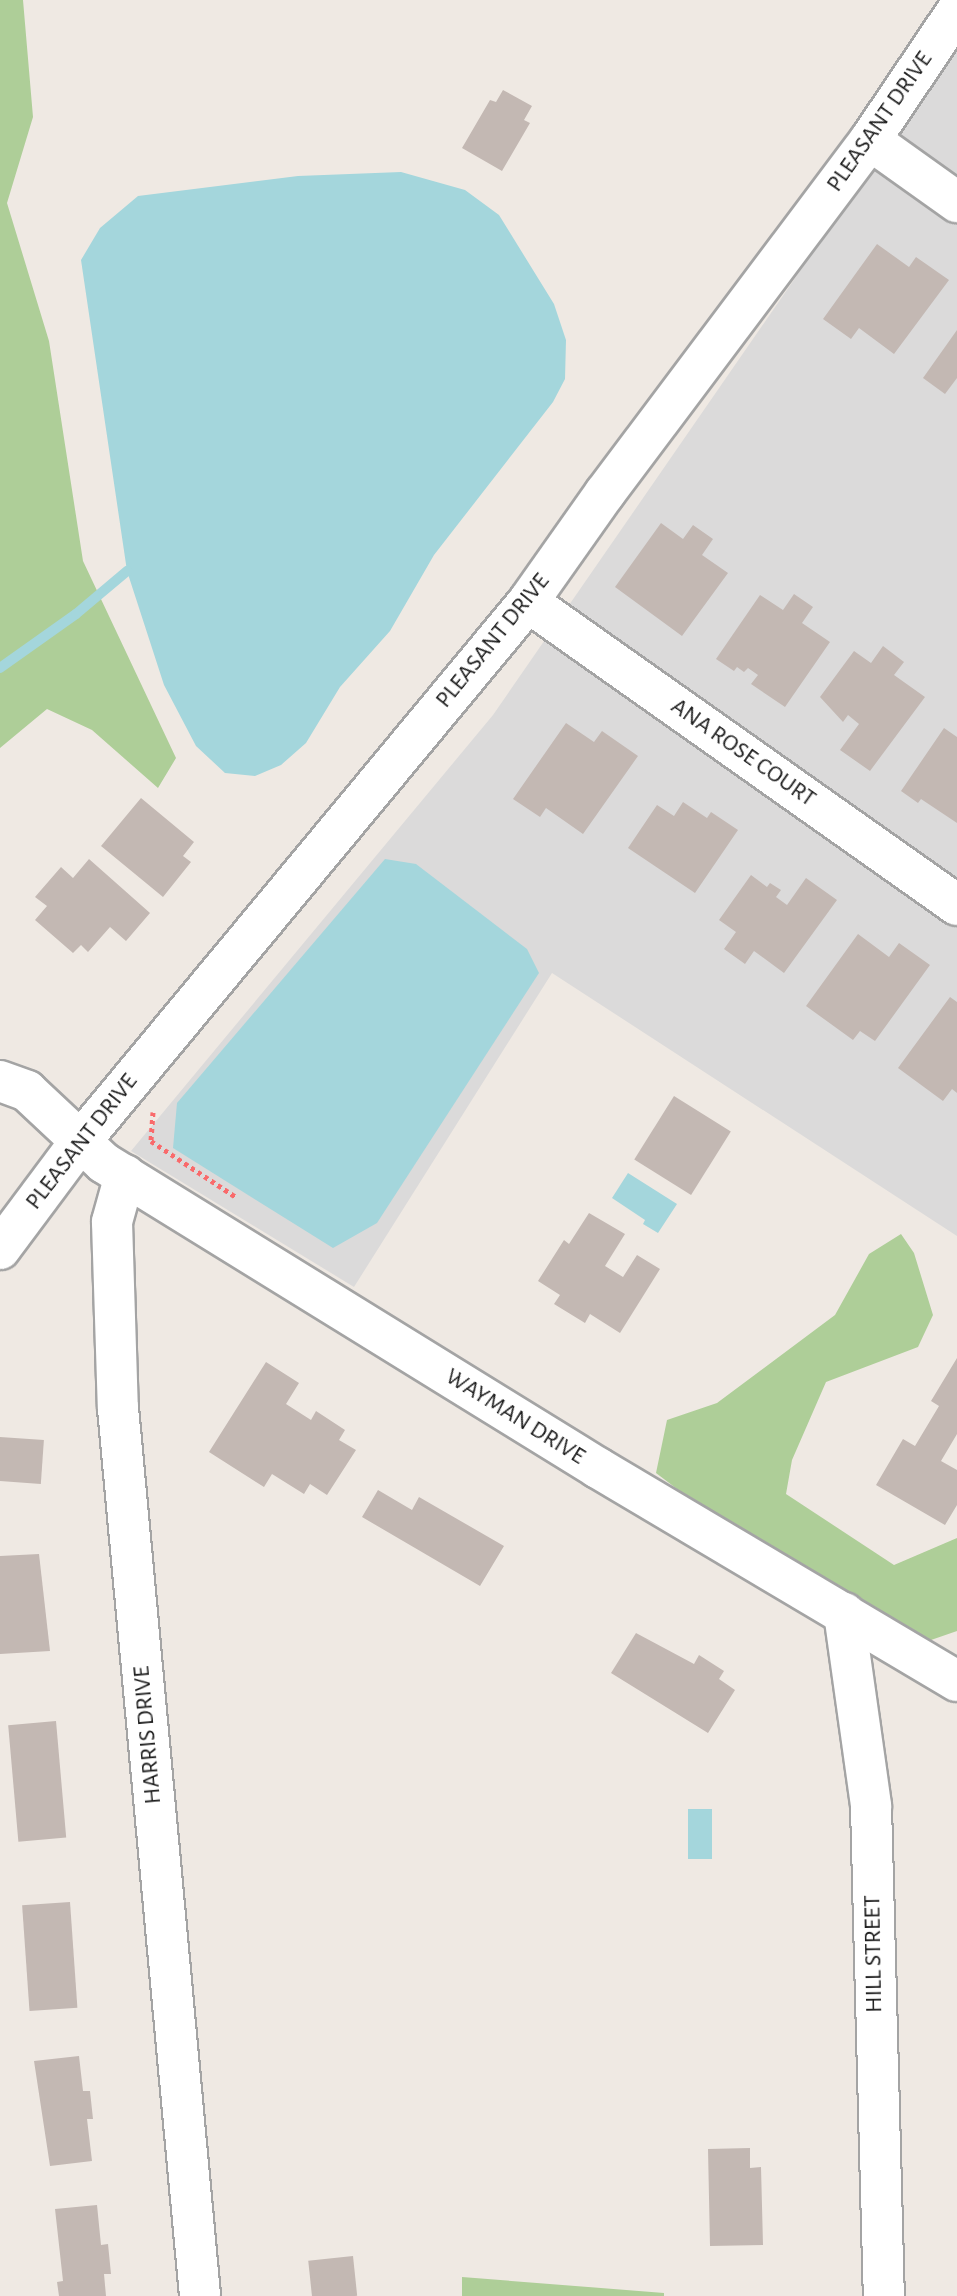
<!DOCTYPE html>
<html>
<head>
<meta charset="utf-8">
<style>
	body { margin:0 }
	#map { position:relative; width:957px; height:2296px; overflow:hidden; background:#efe9e3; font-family:"Alegreya Sans",sans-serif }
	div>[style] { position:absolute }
	.residential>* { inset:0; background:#dbdada }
	.forest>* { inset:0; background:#aece98 }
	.water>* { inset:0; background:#a4d6dc; transform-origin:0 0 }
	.stream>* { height:10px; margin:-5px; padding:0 5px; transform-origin:5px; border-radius:5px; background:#a4d6dc }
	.building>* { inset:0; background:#c3b8b3; transform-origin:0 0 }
	.path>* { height:5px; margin-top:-2.5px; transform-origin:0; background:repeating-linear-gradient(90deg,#f96a6b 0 4px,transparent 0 8px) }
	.roads { filter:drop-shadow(2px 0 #a4a4a4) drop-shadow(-2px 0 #a4a4a4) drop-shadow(0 2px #a4a4a4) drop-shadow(0 -2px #a4a4a4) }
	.minor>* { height:40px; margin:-20px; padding:0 20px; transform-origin:20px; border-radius:20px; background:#fff }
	span { translate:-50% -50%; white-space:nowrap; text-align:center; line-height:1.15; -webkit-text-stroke:7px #fff; paint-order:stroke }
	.street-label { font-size:24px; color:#1d1d1d }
</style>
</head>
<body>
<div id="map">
	<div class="residential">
		<div style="clip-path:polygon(957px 44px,957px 1236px,552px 973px,354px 1287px,131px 1151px,493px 715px)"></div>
	</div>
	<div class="forest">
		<div style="clip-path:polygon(0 0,23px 0,33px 117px,7px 203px,49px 341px,83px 561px,176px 758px,158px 788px,92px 730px,47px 709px,0 748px)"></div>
		<div style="clip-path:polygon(901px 1234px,914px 1253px,933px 1315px,918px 1347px,826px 1382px,792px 1460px,786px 1494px,894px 1565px,957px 1538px,957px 1631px,931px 1640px,706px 1511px,656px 1473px,667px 1420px,717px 1403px,835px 1315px,869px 1254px)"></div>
		<div style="clip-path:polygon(462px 2277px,664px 2293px,664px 2296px,462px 2296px)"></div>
	</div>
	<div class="water">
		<div style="clip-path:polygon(401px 172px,465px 190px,499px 215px,554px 304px,566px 340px,565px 379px,553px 402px,434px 555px,390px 631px,340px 687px,306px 743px,281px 765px,255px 776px,225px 773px,196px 746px,164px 685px,127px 571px,81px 260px,100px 228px,138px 196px,298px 176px)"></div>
		<div style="clip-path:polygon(385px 859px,416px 864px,527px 949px,539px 973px,377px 1223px,333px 1248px,173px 1148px,177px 1103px)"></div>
		<div style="clip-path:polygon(628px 1173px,677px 1204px,658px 1233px,643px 1224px,645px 1220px,612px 1198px)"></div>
		<div style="left:688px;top:1809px;width:24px;height:50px"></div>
	</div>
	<div class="stream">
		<div style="left:0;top:668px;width:93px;rotate:-35.4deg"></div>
		<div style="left:76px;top:614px;width:67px;rotate:-40.1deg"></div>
	</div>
	<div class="building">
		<div style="clip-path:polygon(503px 90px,532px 106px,524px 120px,530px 123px,502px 171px,462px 148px,490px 100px,496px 102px)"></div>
		<div style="clip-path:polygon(877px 244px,909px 267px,916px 257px,949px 280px,894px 354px,859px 328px,851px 339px,823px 319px)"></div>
		<div style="clip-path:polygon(957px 330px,957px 378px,945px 394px,923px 378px)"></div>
		<div style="clip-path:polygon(661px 523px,683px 539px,693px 525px,713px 539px,702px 555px,728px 573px,682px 636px,615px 587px)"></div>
		<div style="clip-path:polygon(794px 594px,813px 607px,802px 623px,830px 642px,785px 707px,751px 684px,758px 675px,748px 668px,744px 672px,737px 667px,734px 671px,716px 659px,760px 595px,783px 610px)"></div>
		<div style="clip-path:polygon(883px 646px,904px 662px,894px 675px,925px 697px,870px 771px,840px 750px,859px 724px,848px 715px,843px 722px,820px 697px,854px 651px,871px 663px)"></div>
		<div style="clip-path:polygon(566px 723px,594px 742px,602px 731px,638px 756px,583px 834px,546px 808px,540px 817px,513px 799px)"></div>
		<div style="clip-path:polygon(944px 728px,957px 737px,957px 823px,921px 799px,918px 803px,901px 791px)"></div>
		<div style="clip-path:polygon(141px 798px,194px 842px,183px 856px,191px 862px,163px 897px,101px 846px)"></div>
		<div style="clip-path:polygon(683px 802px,707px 818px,711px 812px,738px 830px,695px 893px,628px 848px,657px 805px,674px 816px)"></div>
		<div style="clip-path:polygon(89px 859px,150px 913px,126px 941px,110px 927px,88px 952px,81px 945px,73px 953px,35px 920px,47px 906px,35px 897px,61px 867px,73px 878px)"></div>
		<div style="clip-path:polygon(751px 875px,767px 887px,770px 883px,781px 890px,776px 897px,787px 905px,806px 878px,837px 900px,784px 973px,754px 951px,745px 964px,724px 949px,736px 932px,719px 920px)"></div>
		<div style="clip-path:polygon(858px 934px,889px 957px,899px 943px,930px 965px,875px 1041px,860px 1031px,853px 1040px,806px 1006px)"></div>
		<div style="clip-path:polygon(950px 997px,957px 1002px,957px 1093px,952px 1089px,943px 1101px,898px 1068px)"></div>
		<div style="left:674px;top:1096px;width:67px;height:75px;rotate:32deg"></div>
		<div style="clip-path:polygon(589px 1213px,625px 1234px,605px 1266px,623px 1277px,637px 1255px,660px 1269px,620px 1333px,590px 1314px,585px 1323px,554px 1304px,560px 1295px,538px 1281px,564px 1240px,569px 1244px)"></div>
		<div style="clip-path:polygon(957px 1358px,957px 1434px,941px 1461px,957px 1470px,957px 1505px,945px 1525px,876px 1485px,903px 1439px,915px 1446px,939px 1406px,931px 1401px)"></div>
		<div style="clip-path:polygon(266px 1362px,299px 1383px,286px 1404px,311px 1420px,316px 1411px,345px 1430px,339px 1440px,356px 1450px,327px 1495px,310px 1484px,304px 1494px,272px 1474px,264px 1487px,209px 1452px)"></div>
		<div style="left:0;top:1437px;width:44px;height:44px;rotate:4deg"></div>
		<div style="clip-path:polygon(378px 1490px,412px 1510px,419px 1497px,504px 1546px,480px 1586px,362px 1517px)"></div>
		<div style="clip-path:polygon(39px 1554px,50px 1651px,0 1654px,0 1556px)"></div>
		<div style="clip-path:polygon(636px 1633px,694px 1664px,699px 1655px,724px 1671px,719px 1679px,735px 1690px,708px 1733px,611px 1673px)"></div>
		<div style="left:56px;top:1721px;width:117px;height:48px;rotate:85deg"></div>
		<div style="left:70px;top:1902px;width:106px;height:48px;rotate:86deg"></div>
		<div style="clip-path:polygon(79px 2056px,83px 2091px,90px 2091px,93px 2119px,87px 2119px,92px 2161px,50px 2166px,34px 2061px)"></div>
		<div style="clip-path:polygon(750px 2148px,750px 2168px,761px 2167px,763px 2245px,710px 2246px,708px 2149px)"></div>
		<div style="clip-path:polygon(97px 2205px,101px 2245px,108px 2244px,111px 2274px,104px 2274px,106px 2296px,59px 2296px,57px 2282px,63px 2281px,55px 2209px)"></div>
		<div style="left:353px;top:2256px;width:40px;height:45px;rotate:84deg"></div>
	</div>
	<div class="path">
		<div style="left:153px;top:1112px;width:29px;rotate:94deg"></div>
		<div style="left:151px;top:1141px;width:102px;rotate:33.4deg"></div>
	</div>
	<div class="roads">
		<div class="minor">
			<div style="left:870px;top:140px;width:107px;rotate:35.5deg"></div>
			<div style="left:528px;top:602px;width:525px;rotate:35.23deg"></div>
			<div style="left:0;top:1081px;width:29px;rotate:20deg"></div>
			<div style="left:27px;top:1091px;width:105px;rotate:43.1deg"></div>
			<div style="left:104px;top:1163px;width:581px;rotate:31.69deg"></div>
			<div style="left:598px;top:1468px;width:417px;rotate:30.7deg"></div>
			<div style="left:125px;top:1175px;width:49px;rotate:105.5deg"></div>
			<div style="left:112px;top:1222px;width:186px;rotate:88.2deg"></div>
			<div style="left:118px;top:1408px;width:892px;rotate:84.72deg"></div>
			<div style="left:0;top:1249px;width:132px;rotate:-53.3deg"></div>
			<div style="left:79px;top:1143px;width:703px;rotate:-50.31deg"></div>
			<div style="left:528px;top:602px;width:133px;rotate:-54.8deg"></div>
			<div style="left:605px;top:493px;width:441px;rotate:-53.1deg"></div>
			<div style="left:870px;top:140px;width:156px;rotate:-56deg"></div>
			<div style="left:844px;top:1613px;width:195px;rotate:82deg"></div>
			<div style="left:871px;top:1806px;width:490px;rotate:88.5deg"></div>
		</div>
	</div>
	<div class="street-label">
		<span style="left:880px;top:122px;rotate:-55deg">PLEASANT DRIVE</span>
		<span style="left:493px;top:641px;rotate:-51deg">PLEASANT DRIVE</span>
		<span style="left:743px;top:753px;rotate:35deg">ANA ROSE COURT</span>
		<span style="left:82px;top:1142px;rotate:-52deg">PLEASANT DRIVE</span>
		<span style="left:515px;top:1417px;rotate:32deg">WAYMAN DRIVE</span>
		<span style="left:148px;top:1735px;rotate:-95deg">HARRIS DRIVE</span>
		<span style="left:874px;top:1954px;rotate:-91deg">HILL STREET</span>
	</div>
</div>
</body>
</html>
